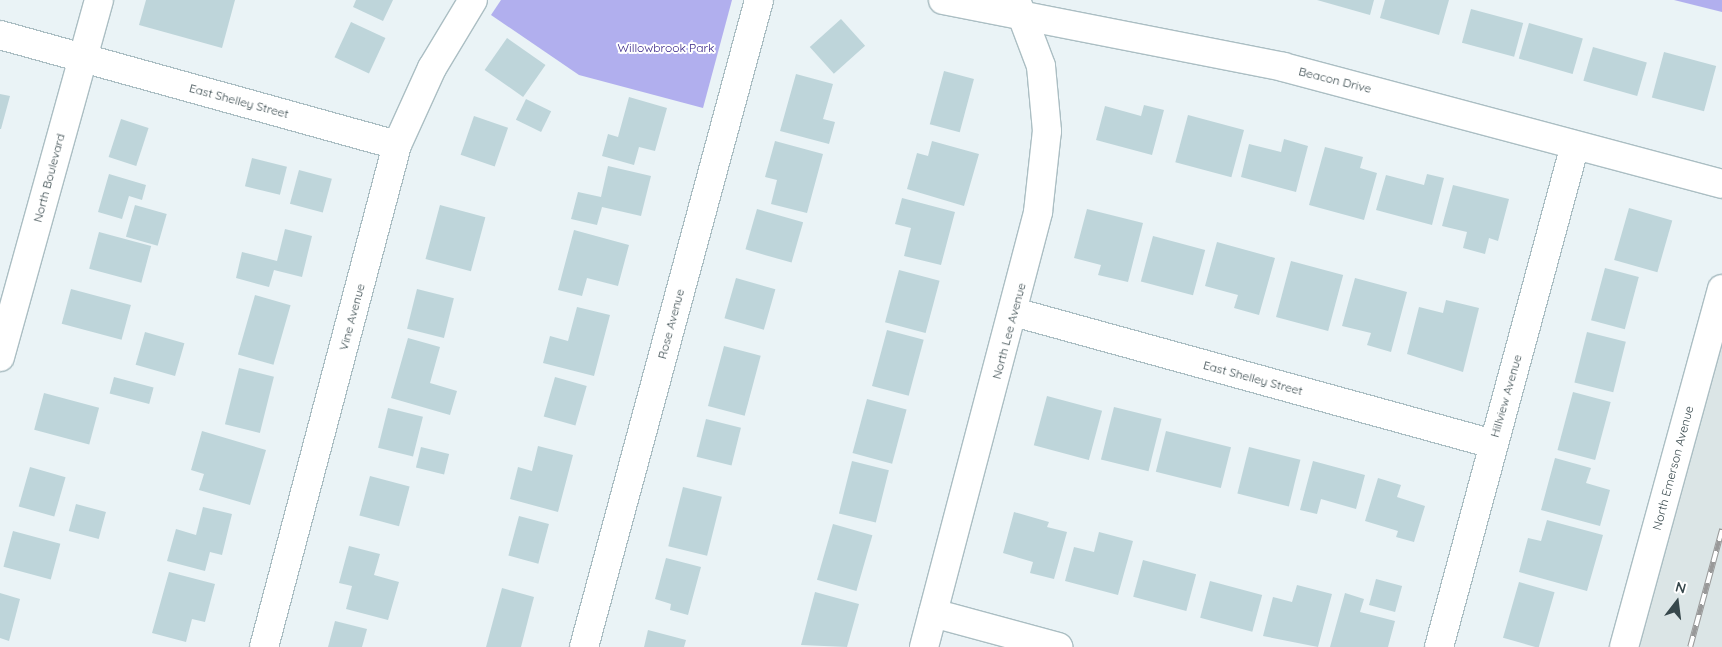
<!DOCTYPE html>
<html>
<head>
<meta charset="utf-8">
<style>
	body { margin:0 }
	#map { position:relative; width:1722px; height:647px; overflow:hidden; background:#eaf3f6; font-family:Quicksand,sans-serif }
	div>[style] { position:absolute }
	.industrial>* { inset:0; background:#dbe5e6 }
	.green>* { inset:0; background:#b1afee }
	.building>* { inset:0; background:#bed5da; transform-origin:0 0 }
	.roads { filter:drop-shadow(1px 0 #abbec3) drop-shadow(-1px 0 #abbec3) drop-shadow(0 1px #abbec3) drop-shadow(0 -1px #abbec3) }
	.minor>* { height:28px; margin:-14px; padding:0 14px; transform-origin:14px; border-radius:14px; background:#fff }
	.tertiary>* { height:28px; margin:-14px; padding:0 14px; transform-origin:14px; border-radius:14px; background:#fff }
	.rail>* { height:5.5px; margin-top:-2.75px; transform-origin:0; background:repeating-linear-gradient(90deg,#fff 0 11px,#999 0 22px); box-sizing:border-box; border-block:1px solid #999 }
	span { translate:-50% -50%; white-space:nowrap; text-align:center; line-height:1.15; -webkit-text-stroke:4px #fff; paint-order:stroke }
	.park-label { font-size:12px; color:#352285 }
	.street-label { font-size:12px; color:#37484c }
	.north { position:absolute; left:1652px; top:577px; width:50px; height:50px; -webkit-text-stroke:4px #fff; paint-order:stroke; rotate:15deg; font-size:14px; font-weight:700; line-height:20px; text-align:center; color:#37484c }
	.north::after { content:''; display:block; margin:auto; width:18px; height:22px; background:#37484c; clip-path:polygon(50% 0,100% 100%,50% 72%,0 100%) }
</style>
</head>
<body>
<div id="map">
	<div class="industrial">
		<div style="clip-path:polygon(1722px 289px,1722px 647px,1625px 647px)"></div>
	</div>
	<div class="green">
		<div style="clip-path:polygon(501px 0,732px 0,703px 108px,579px 75px,491px 15px)"></div>
		<div style="clip-path:polygon(1674px 0,1722px 0,1722px 12px)"></div>
	</div>
	<div class="building">
		<div style="clip-path:polygon(146px 0,235px 0,222px 48px,139px 25px)"></div>
		<div style="clip-path:polygon(356px 0,393px 0,383px 21px,353px 7px)"></div>
		<div style="clip-path:polygon(1317px 0,1374px 0,1370px 15px)"></div>
		<div style="clip-path:polygon(1385px 0,1449px 0,1439px 35px,1380px 18px)"></div>
		<div style="left:1471px;top:9px;width:54px;height:35px;rotate:15deg"></div>
		<div style="left:841px;top:19px;width:36px;height:42px;rotate:48deg"></div>
		<div style="left:351px;top:22px;width:38px;height:39px;rotate:25deg"></div>
		<div style="left:1529px;top:23px;width:56px;height:37px;rotate:16deg"></div>
		<div style="left:507px;top:38px;width:47px;height:39px;rotate:35deg"></div>
		<div style="left:1593px;top:47px;width:56px;height:35px;rotate:16deg"></div>
		<div style="left:1664px;top:52px;width:54px;height:47px;rotate:15deg"></div>
		<div style="left:944px;top:71px;width:31px;height:55px;rotate:15deg"></div>
		<div style="clip-path:polygon(796px 74px,833px 84px,823px 119px,835px 122px,829px 144px,780px 131px)"></div>
		<div style="clip-path:polygon(0 94px,10px 96px,1px 129px,0 129px)"></div>
		<div style="clip-path:polygon(629px 97px,667px 108px,655px 151px,639px 147px,634px 165px,602px 156px,608px 134px,618px 137px)"></div>
		<div style="left:526px;top:99px;width:28px;height:23px;rotate:26deg"></div>
		<div style="clip-path:polygon(1144px 105px,1164px 110px,1152px 155px,1096px 140px,1105px 106px,1141px 116px)"></div>
		<div style="left:1188px;top:115px;width:58px;height:49px;rotate:15deg"></div>
		<div style="left:474px;top:116px;width:36px;height:41px;rotate:19deg"></div>
		<div style="left:121px;top:119px;width:29px;height:40px;rotate:18deg"></div>
		<div style="clip-path:polygon(1284px 139px,1308px 146px,1296px 192px,1241px 177px,1249px 144px,1281px 152px)"></div>
		<div style="clip-path:polygon(775px 141px,823px 154px,807px 213px,771px 204px,777px 180px,765px 177px)"></div>
		<div style="clip-path:polygon(932px 141px,979px 154px,964px 206px,907px 189px,917px 153px,928px 156px)"></div>
		<div style="clip-path:polygon(1325px 147px,1363px 157px,1360px 168px,1377px 173px,1364px 220px,1309px 205px)"></div>
		<div style="left:252px;top:158px;width:36px;height:29px;rotate:14deg"></div>
		<div style="clip-path:polygon(608px 166px,651px 176px,641px 216px,602px 207px,597px 225px,571px 219px,578px 192px,601px 197px)"></div>
		<div style="left:299px;top:170px;width:34px;height:35px;rotate:15deg"></div>
		<div style="clip-path:polygon(109px 174px,146px 185px,142px 200px,129px 196px,122px 219px,98px 212px)"></div>
		<div style="clip-path:polygon(1427px 174px,1444px 178px,1432px 225px,1376px 210px,1386px 175px,1424px 185px)"></div>
		<div style="clip-path:polygon(1453px 185px,1509px 199px,1498px 241px,1489px 238px,1485px 254px,1463px 248px,1467px 232px,1442px 226px)"></div>
		<div style="clip-path:polygon(902px 198px,955px 212px,941px 265px,904px 256px,911px 228px,895px 224px)"></div>
		<div style="left:135px;top:205px;width:33px;height:33px;rotate:16deg"></div>
		<div style="left:440px;top:205px;width:47px;height:56px;rotate:15deg"></div>
		<div style="left:1629px;top:208px;width:45px;height:54px;rotate:16deg"></div>
		<div style="left:757px;top:209px;width:48px;height:42px;rotate:16deg"></div>
		<div style="clip-path:polygon(1087px 209px,1143px 223px,1128px 282px,1098px 275px,1101px 265px,1074px 258px)"></div>
		<div style="clip-path:polygon(285px 229px,312px 236px,302px 277px,274px 270px,269px 287px,236px 278px,242px 252px,277px 261px)"></div>
		<div style="clip-path:polygon(574px 230px,629px 245px,618px 286px,587px 278px,582px 296px,558px 290px)"></div>
		<div style="left:99px;top:232px;width:54px;height:38px;rotate:15deg"></div>
		<div style="left:1153px;top:236px;width:54px;height:47px;rotate:15deg"></div>
		<div style="clip-path:polygon(1217px 242px,1275px 258px,1259px 315px,1234px 308px,1238px 295px,1205px 286px)"></div>
		<div style="left:1291px;top:261px;width:54px;height:58px;rotate:15deg"></div>
		<div style="left:1605px;top:268px;width:35px;height:54px;rotate:15deg"></div>
		<div style="left:899px;top:270px;width:42px;height:54px;rotate:15deg"></div>
		<div style="left:736px;top:278px;width:41px;height:42px;rotate:16deg"></div>
		<div style="clip-path:polygon(1355px 278px,1407px 292px,1391px 352px,1367px 345px,1371px 333px,1342px 326px)"></div>
		<div style="left:71px;top:289px;width:62px;height:36px;rotate:15deg"></div>
		<div style="left:417px;top:289px;width:38px;height:41px;rotate:14deg"></div>
		<div style="left:255px;top:295px;width:37px;height:62px;rotate:16deg"></div>
		<div style="clip-path:polygon(1446px 300px,1479px 308px,1463px 372px,1407px 354px,1419px 307px,1443px 313px)"></div>
		<div style="clip-path:polygon(577px 307px,610px 315px,594px 376px,543px 363px,550px 336px,568px 341px)"></div>
		<div style="left:887px;top:330px;width:38px;height:58px;rotate:15deg"></div>
		<div style="left:145px;top:332px;width:41px;height:34px;rotate:16deg"></div>
		<div style="left:1587px;top:332px;width:40px;height:52px;rotate:14deg"></div>
		<div style="clip-path:polygon(408px 338px,440px 347px,430px 383px,457px 391px,450px 415px,391px 398px)"></div>
		<div style="left:724px;top:346px;width:38px;height:62px;rotate:15deg"></div>
		<div style="left:239px;top:368px;width:36px;height:58px;rotate:14deg"></div>
		<div style="left:114px;top:377px;width:41px;height:17px;rotate:15deg"></div>
		<div style="left:555px;top:377px;width:33px;height:41px;rotate:16deg"></div>
		<div style="left:1573px;top:392px;width:39px;height:60px;rotate:15deg"></div>
		<div style="left:44px;top:393px;width:57px;height:38px;rotate:15deg"></div>
		<div style="left:1047px;top:396px;width:57px;height:51px;rotate:15deg"></div>
		<div style="left:867px;top:399px;width:41px;height:56px;rotate:15deg"></div>
		<div style="left:1114px;top:407px;width:49px;height:54px;rotate:14deg"></div>
		<div style="left:388px;top:408px;width:36px;height:41px;rotate:14deg"></div>
		<div style="left:706px;top:419px;width:36px;height:39px;rotate:14deg"></div>
		<div style="clip-path:polygon(202px 431px,266px 450px,250px 505px,199px 490px,204px 474px,191px 470px)"></div>
		<div style="left:1166px;top:431px;width:67px;height:42px;rotate:14deg"></div>
		<div style="clip-path:polygon(538px 446px,573px 455px,558px 512px,510px 499px,518px 467px,532px 471px)"></div>
		<div style="left:421px;top:447px;width:29px;height:21px;rotate:14deg"></div>
		<div style="left:1249px;top:447px;width:53px;height:48px;rotate:14deg"></div>
		<div style="clip-path:polygon(1555px 458px,1591px 468px,1586px 483px,1610px 490px,1600px 526px,1541px 510px)"></div>
		<div style="left:852px;top:461px;width:38px;height:54px;rotate:14deg"></div>
		<div style="clip-path:polygon(1313px 461px,1365px 475px,1356px 509px,1321px 499px,1317px 514px,1300px 510px)"></div>
		<div style="left:30px;top:467px;width:37px;height:41px;rotate:16deg"></div>
		<div style="left:370px;top:476px;width:41px;height:41px;rotate:15deg"></div>
		<div style="clip-path:polygon(1378px 478px,1401px 485px,1397px 497px,1425px 506px,1414px 542px,1396px 537px,1398px 531px,1365px 521px)"></div>
		<div style="left:683px;top:487px;width:40px;height:61px;rotate:14deg"></div>
		<div style="left:76px;top:504px;width:31px;height:28px;rotate:15deg"></div>
		<div style="clip-path:polygon(203px 507px,232px 514px,222px 555px,210px 552px,205px 571px,167px 561px,176px 529px,196px 535px)"></div>
		<div style="clip-path:polygon(1014px 512px,1049px 522px,1047px 527px,1067px 532px,1054px 579px,1030px 573px,1033px 562px,1003px 553px)"></div>
		<div style="left:519px;top:516px;width:31px;height:41px;rotate:15deg"></div>
		<div style="clip-path:polygon(1547px 520px,1603px 535px,1587px 591px,1519px 572px,1528px 538px,1541px 541px)"></div>
		<div style="left:833px;top:524px;width:41px;height:58px;rotate:16deg"></div>
		<div style="left:13px;top:531px;width:49px;height:37px;rotate:15deg"></div>
		<div style="clip-path:polygon(1099px 532px,1133px 541px,1118px 595px,1065px 581px,1074px 547px,1094px 552px)"></div>
		<div style="clip-path:polygon(349px 546px,380px 554px,374px 575px,399px 582px,388px 620px,346px 609px,352px 586px,339px 583px)"></div>
		<div style="clip-path:polygon(666px 558px,701px 567px,688px 615px,670px 610px,671px 604px,655px 599px)"></div>
		<div style="left:1143px;top:560px;width:55px;height:38px;rotate:15deg"></div>
		<div style="clip-path:polygon(169px 572px,215px 584px,205px 622px,192px 619px,186px 642px,152px 633px)"></div>
		<div style="left:1376px;top:579px;width:27px;height:27px;rotate:15deg"></div>
		<div style="left:1210px;top:581px;width:54px;height:38px;rotate:15deg"></div>
		<div style="left:1519px;top:582px;width:37px;height:58px;rotate:16deg"></div>
		<div style="clip-path:polygon(1297px 585px,1332px 594px,1318px 647px,1263px 636px,1273px 597px,1292px 602px)"></div>
		<div style="clip-path:polygon(502px 588px,534px 597px,521px 647px,486px 647px)"></div>
		<div style="clip-path:polygon(815px 592px,859px 604px,847px 647px,801px 645px)"></div>
		<div style="clip-path:polygon(0 593px,20px 599px,9px 641px,0 638px)"></div>
		<div style="clip-path:polygon(1345px 593px,1364px 599px,1360px 612px,1395px 621px,1388px 647px,1330px 647px)"></div>
		<div style="clip-path:polygon(335px 621px,367px 629px,362px 647px,328px 647px)"></div>
		<div style="clip-path:polygon(648px 630px,686px 640px,684px 647px,644px 647px)"></div>
	</div>
	<div class="roads">
		<div class="minor">
			<div style="left:943px;top:0;width:347px;rotate:11.1deg"></div>
			<div style="left:1283px;top:67px;width:454px;rotate:14.9deg"></div>
			<div style="left:0;top:35px;width:412px;rotate:15.5deg"></div>
			<div style="left:1014px;top:312px;width:496px;rotate:15.4deg"></div>
			<div style="left:0;top:357px;width:370px;rotate:-74.5deg"></div>
			<div style="left:933px;top:613px;width:130px;rotate:15.2deg"></div>
			<div style="left:264px;top:647px;width:519px;rotate:-75.16deg"></div>
			<div style="left:397px;top:145px;width:85px;rotate:-65.6deg"></div>
			<div style="left:432px;top:68px;width:79px;rotate:-58.9deg"></div>
			<div style="left:584px;top:647px;width:670px;rotate:-74.86deg"></div>
			<div style="left:1439px;top:647px;width:520px;rotate:-74.84deg"></div>
			<div style="left:1624px;top:647px;width:371px;rotate:-74.7deg"></div>
		</div>
		<div class="tertiary">
			<div style="left:924px;top:647px;width:450px;rotate:-75.3deg"></div>
			<div style="left:1038px;top:212px;width:81px;rotate:-83.7deg"></div>
			<div style="left:1047px;top:131px;width:65px;rotate:-95.3deg"></div>
			<div style="left:1041px;top:66px;width:71px;rotate:-110.7deg"></div>
		</div>
	</div>
	<div class="rail">
		<div style="left:1690px;top:647px;width:122px;rotate:-74.8deg"></div>
	</div>
	<div class="park-label">
		<span style="left:666px;top:48px">Willowbrook Park</span>
	</div>
	<div class="street-label">
		<span style="left:1335px;top:80px;rotate:14deg">Beacon Drive</span>
		<span style="left:239px;top:101px;rotate:15deg">East Shelley Street</span>
		<span style="left:49px;top:178px;rotate:-75deg">North Boulevard</span>
		<span style="left:352px;top:317px;rotate:-75deg">Vine Avenue</span>
		<span style="left:671px;top:324px;rotate:-75deg">Rose Avenue</span>
		<span style="left:1009px;top:331px;rotate:-75deg">North Lee Avenue</span>
		<span style="left:1253px;top:378px;rotate:15deg">East Shelley Street</span>
		<span style="left:1506px;top:396px;rotate:-74deg">Hillview Avenue</span>
		<span style="left:1673px;top:468px;rotate:-75deg">North Emerson Avenue</span>
	</div>
	<div class="north">N</div>
</div>
</body>
</html>
